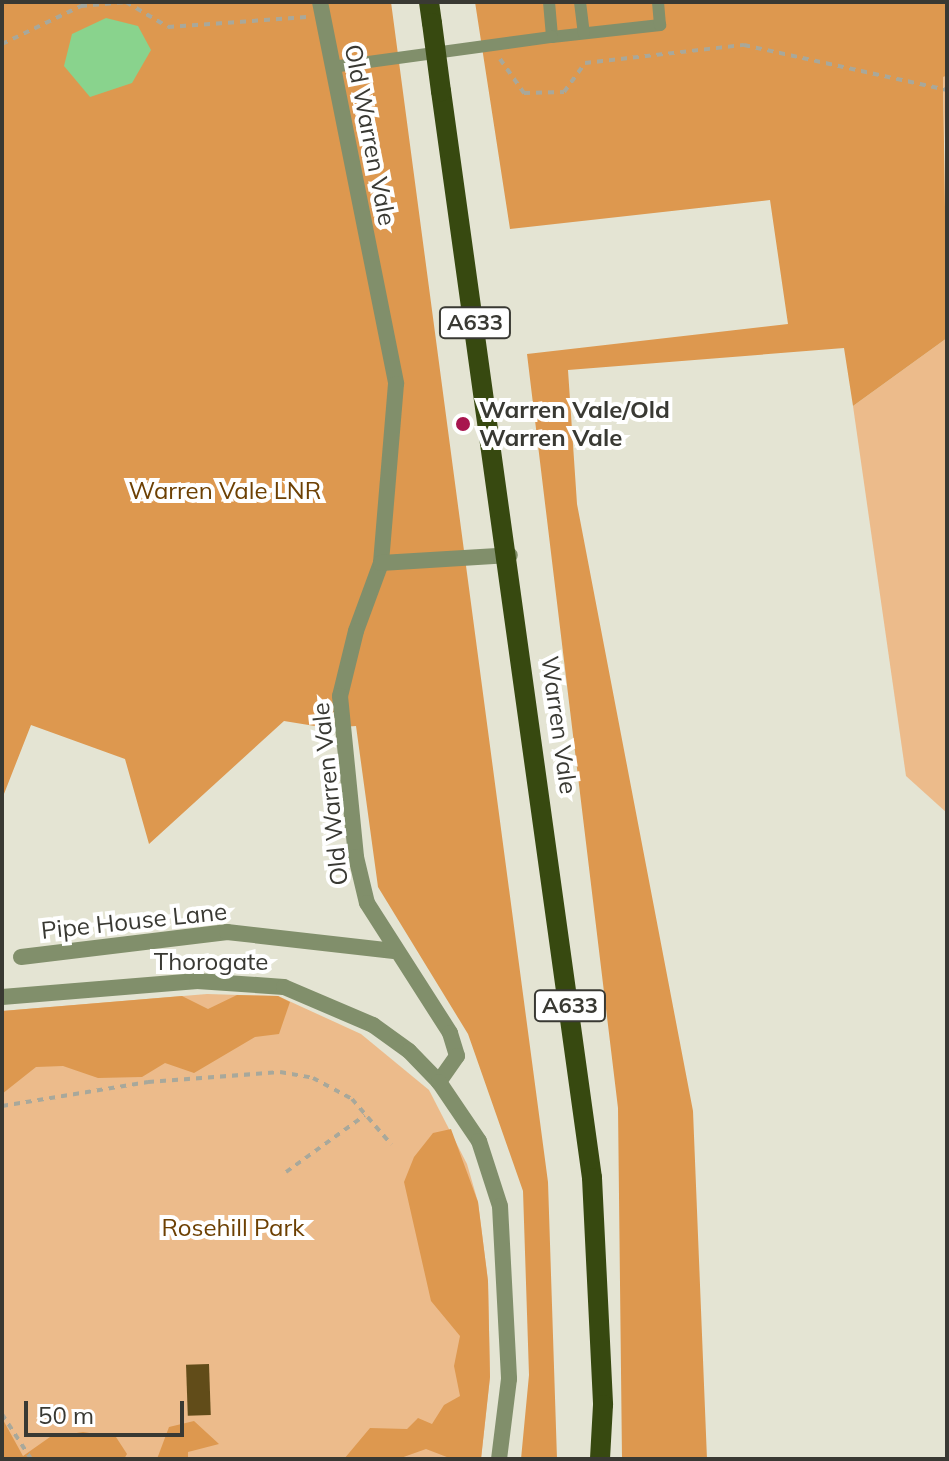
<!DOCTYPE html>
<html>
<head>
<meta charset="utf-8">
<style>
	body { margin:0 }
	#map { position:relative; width:949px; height:1461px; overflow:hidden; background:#e4e4d3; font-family:Mulish,sans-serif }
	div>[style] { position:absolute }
	.green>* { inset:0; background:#ecbb8b }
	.forest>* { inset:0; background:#dd984f }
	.water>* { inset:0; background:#89d38d }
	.building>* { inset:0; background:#614c19; transform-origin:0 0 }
	.path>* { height:4px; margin-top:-2px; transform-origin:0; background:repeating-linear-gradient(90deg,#a8a89b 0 6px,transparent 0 12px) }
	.service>* { height:12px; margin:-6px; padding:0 6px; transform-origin:6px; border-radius:6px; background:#818f6b }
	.minor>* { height:16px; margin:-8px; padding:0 8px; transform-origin:8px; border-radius:8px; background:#818f6b }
	.tertiary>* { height:16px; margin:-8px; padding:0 8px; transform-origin:8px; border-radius:8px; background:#818f6b }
	.primary>* { height:20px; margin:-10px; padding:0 10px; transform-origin:10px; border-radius:10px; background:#374910 }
	.primary-bridge>* { height:20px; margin:-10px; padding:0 10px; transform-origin:10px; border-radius:10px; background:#374910 }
	.dots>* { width:22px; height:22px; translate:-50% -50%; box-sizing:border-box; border:4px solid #fff; border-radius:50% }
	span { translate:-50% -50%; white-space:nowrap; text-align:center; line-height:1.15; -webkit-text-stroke:8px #fff; paint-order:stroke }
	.shield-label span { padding:2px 6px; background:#fff; border:2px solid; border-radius:6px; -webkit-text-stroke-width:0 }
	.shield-label { font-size:22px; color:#393933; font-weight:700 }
	.street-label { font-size:24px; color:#393933 }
	.poi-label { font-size:24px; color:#393933; font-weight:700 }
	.left { translate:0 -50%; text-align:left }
	.park-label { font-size:24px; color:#6d4003 }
	.frame { position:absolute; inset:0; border:4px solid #393933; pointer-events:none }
	.scale { position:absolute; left:24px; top:1401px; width:160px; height:36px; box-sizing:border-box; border:4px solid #393933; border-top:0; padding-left:10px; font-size:24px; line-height:28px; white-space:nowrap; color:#393933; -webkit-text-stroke:6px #fff; paint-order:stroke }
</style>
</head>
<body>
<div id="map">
	<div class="green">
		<div style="clip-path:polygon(947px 76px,947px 216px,943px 77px)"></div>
		<div style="clip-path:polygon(947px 338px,947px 813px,906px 776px,853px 406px)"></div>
		<div style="clip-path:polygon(207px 994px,278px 996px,361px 1034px,429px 1090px,467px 1164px,478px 1202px,488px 1281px,490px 1377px,481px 1459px,2px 1459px,2px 1011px)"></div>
	</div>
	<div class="forest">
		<div style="clip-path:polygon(2px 2px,391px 2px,548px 1182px,557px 1459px,521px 1459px,529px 1375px,523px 1191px,468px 1034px,378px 887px,356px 726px,327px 728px,284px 721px,149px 844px,125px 759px,31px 725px,2px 799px)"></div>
		<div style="clip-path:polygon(475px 2px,947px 2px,947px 76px,943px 77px,947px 338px,853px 406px,844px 348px,568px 370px,577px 504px,693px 1111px,707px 1459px,622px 1459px,618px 1108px,527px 354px,788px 324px,770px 200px,510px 229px)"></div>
		<div style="clip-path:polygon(237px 995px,278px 996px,290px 1002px,279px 1034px,255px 1037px,194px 1073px,165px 1063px,142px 1077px,98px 1078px,63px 1066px,36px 1067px,2px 1094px,2px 1011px,182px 996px,208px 1009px)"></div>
		<div style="clip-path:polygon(451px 1129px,478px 1202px,488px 1281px,490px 1377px,481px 1459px,452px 1459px,426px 1449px,398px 1459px,344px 1459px,370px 1428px,407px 1429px,418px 1418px,432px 1424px,444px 1405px,460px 1396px,454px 1366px,460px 1336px,431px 1301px,404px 1182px,414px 1157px,433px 1133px)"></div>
		<div style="clip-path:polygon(2px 1418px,23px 1456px,50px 1437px,83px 1432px,116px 1437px,127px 1454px,124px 1459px,2px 1459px)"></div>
		<div style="clip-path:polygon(194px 1421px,219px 1444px,188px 1452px,188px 1459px,157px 1459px,169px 1427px)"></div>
	</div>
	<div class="water">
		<div style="clip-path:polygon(106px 18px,138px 26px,151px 50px,132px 83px,90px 97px,64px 66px,72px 34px)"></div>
	</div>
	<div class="building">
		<div style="left:209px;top:1364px;width:51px;height:23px;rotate:88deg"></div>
	</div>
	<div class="path">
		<div style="left:2px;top:44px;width:88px;rotate:-25.7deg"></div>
		<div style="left:81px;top:6px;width:45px;rotate:-5.1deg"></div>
		<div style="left:126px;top:2px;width:49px;rotate:30.8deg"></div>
		<div style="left:168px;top:27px;width:139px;rotate:-4.1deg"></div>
		<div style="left:500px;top:59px;width:42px;rotate:54.8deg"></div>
		<div style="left:524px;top:93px;width:40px;rotate:-1.4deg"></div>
		<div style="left:564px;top:92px;width:36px;rotate:-54deg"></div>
		<div style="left:585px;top:63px;width:160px;rotate:-6.5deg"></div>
		<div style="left:744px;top:45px;width:208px;rotate:12.5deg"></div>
		<div style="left:2px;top:1106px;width:148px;rotate:-9.3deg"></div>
		<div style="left:148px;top:1082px;width:132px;rotate:-4.3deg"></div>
		<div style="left:280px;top:1072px;width:34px;rotate:10deg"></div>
		<div style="left:313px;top:1078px;width:44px;rotate:28.3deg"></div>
		<div style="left:352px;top:1099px;width:60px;rotate:49.1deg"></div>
		<div style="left:286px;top:1172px;width:97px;rotate:-35.8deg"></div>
		<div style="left:2px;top:1414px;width:54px;rotate:57.2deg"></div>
	</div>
	<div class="service">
		<div style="left:549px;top:2px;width:35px;rotate:85deg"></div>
		<div style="left:552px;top:37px;width:109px;rotate:-6.3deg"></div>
		<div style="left:660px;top:25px;width:23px;rotate:-95deg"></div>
		<div style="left:580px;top:2px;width:31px;rotate:83deg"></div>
		<div style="left:332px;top:67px;width:222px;rotate:-7.8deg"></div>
	</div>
	<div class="minor">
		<div style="left:21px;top:957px;width:208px;rotate:-6.9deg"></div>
		<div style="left:227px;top:932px;width:168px;rotate:6.5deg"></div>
	</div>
	<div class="tertiary">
		<div style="left:320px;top:2px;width:389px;rotate:78.7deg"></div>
		<div style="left:396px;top:384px;width:180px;rotate:94.8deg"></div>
		<div style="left:381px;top:563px;width:72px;rotate:110.2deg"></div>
		<div style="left:356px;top:631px;width:67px;rotate:103.8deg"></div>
		<div style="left:340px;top:696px;width:162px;rotate:84.3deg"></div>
		<div style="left:356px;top:857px;width:47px;rotate:76.6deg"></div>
		<div style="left:367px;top:903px;width:154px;rotate:57.4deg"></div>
		<div style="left:450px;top:1033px;width:24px;rotate:73deg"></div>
		<div style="left:457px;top:1056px;width:32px;rotate:125deg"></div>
		<div style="left:381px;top:563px;width:129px;rotate:-3.5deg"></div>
		<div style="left:2px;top:997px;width:196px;rotate:-4.7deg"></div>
		<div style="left:197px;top:981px;width:87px;rotate:3.9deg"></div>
		<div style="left:284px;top:987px;width:97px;rotate:23.1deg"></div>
		<div style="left:373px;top:1025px;width:44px;rotate:35.8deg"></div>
		<div style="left:409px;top:1051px;width:43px;rotate:45.9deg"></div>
		<div style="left:439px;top:1082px;width:71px;rotate:55.9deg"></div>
		<div style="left:479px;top:1141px;width:68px;rotate:72.1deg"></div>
		<div style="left:500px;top:1206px;width:173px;rotate:87deg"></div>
		<div style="left:509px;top:1379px;width:81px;rotate:97.1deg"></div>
	</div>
	<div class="primary">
		<div style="left:429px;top:2px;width:21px;rotate:82deg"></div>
		<div style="left:441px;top:91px;width:1097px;rotate:82.09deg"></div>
		<div style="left:592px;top:1178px;width:227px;rotate:87.2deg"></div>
		<div style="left:603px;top:1405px;width:54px;rotate:93.2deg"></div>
	</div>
	<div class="primary-bridge">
		<div style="left:432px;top:23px;width:69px;rotate:82.5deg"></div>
	</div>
	<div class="dots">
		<div style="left:463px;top:424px;background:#a8154e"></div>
	</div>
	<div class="shield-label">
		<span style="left:475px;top:323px">A633</span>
		<span style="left:570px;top:1006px">A633</span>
	</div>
	<div class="street-label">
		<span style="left:370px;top:135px;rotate:79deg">Old Warren Vale</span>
		<span style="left:559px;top:725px;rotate:82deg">Warren Vale</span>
		<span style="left:330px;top:794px;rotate:-96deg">Old Warren Vale</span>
		<span style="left:134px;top:921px;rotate:-6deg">Pipe House Lane</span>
		<span style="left:211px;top:962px">Thorogate</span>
	</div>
	<div class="poi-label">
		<span class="left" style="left:479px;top:424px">Warren Vale/Old<br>Warren Vale</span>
	</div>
	<div class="park-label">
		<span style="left:225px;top:491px">Warren Vale LNR</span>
		<span style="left:233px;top:1228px">Rosehill Park</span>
	</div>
	<div class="frame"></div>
	<div class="scale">50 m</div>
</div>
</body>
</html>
